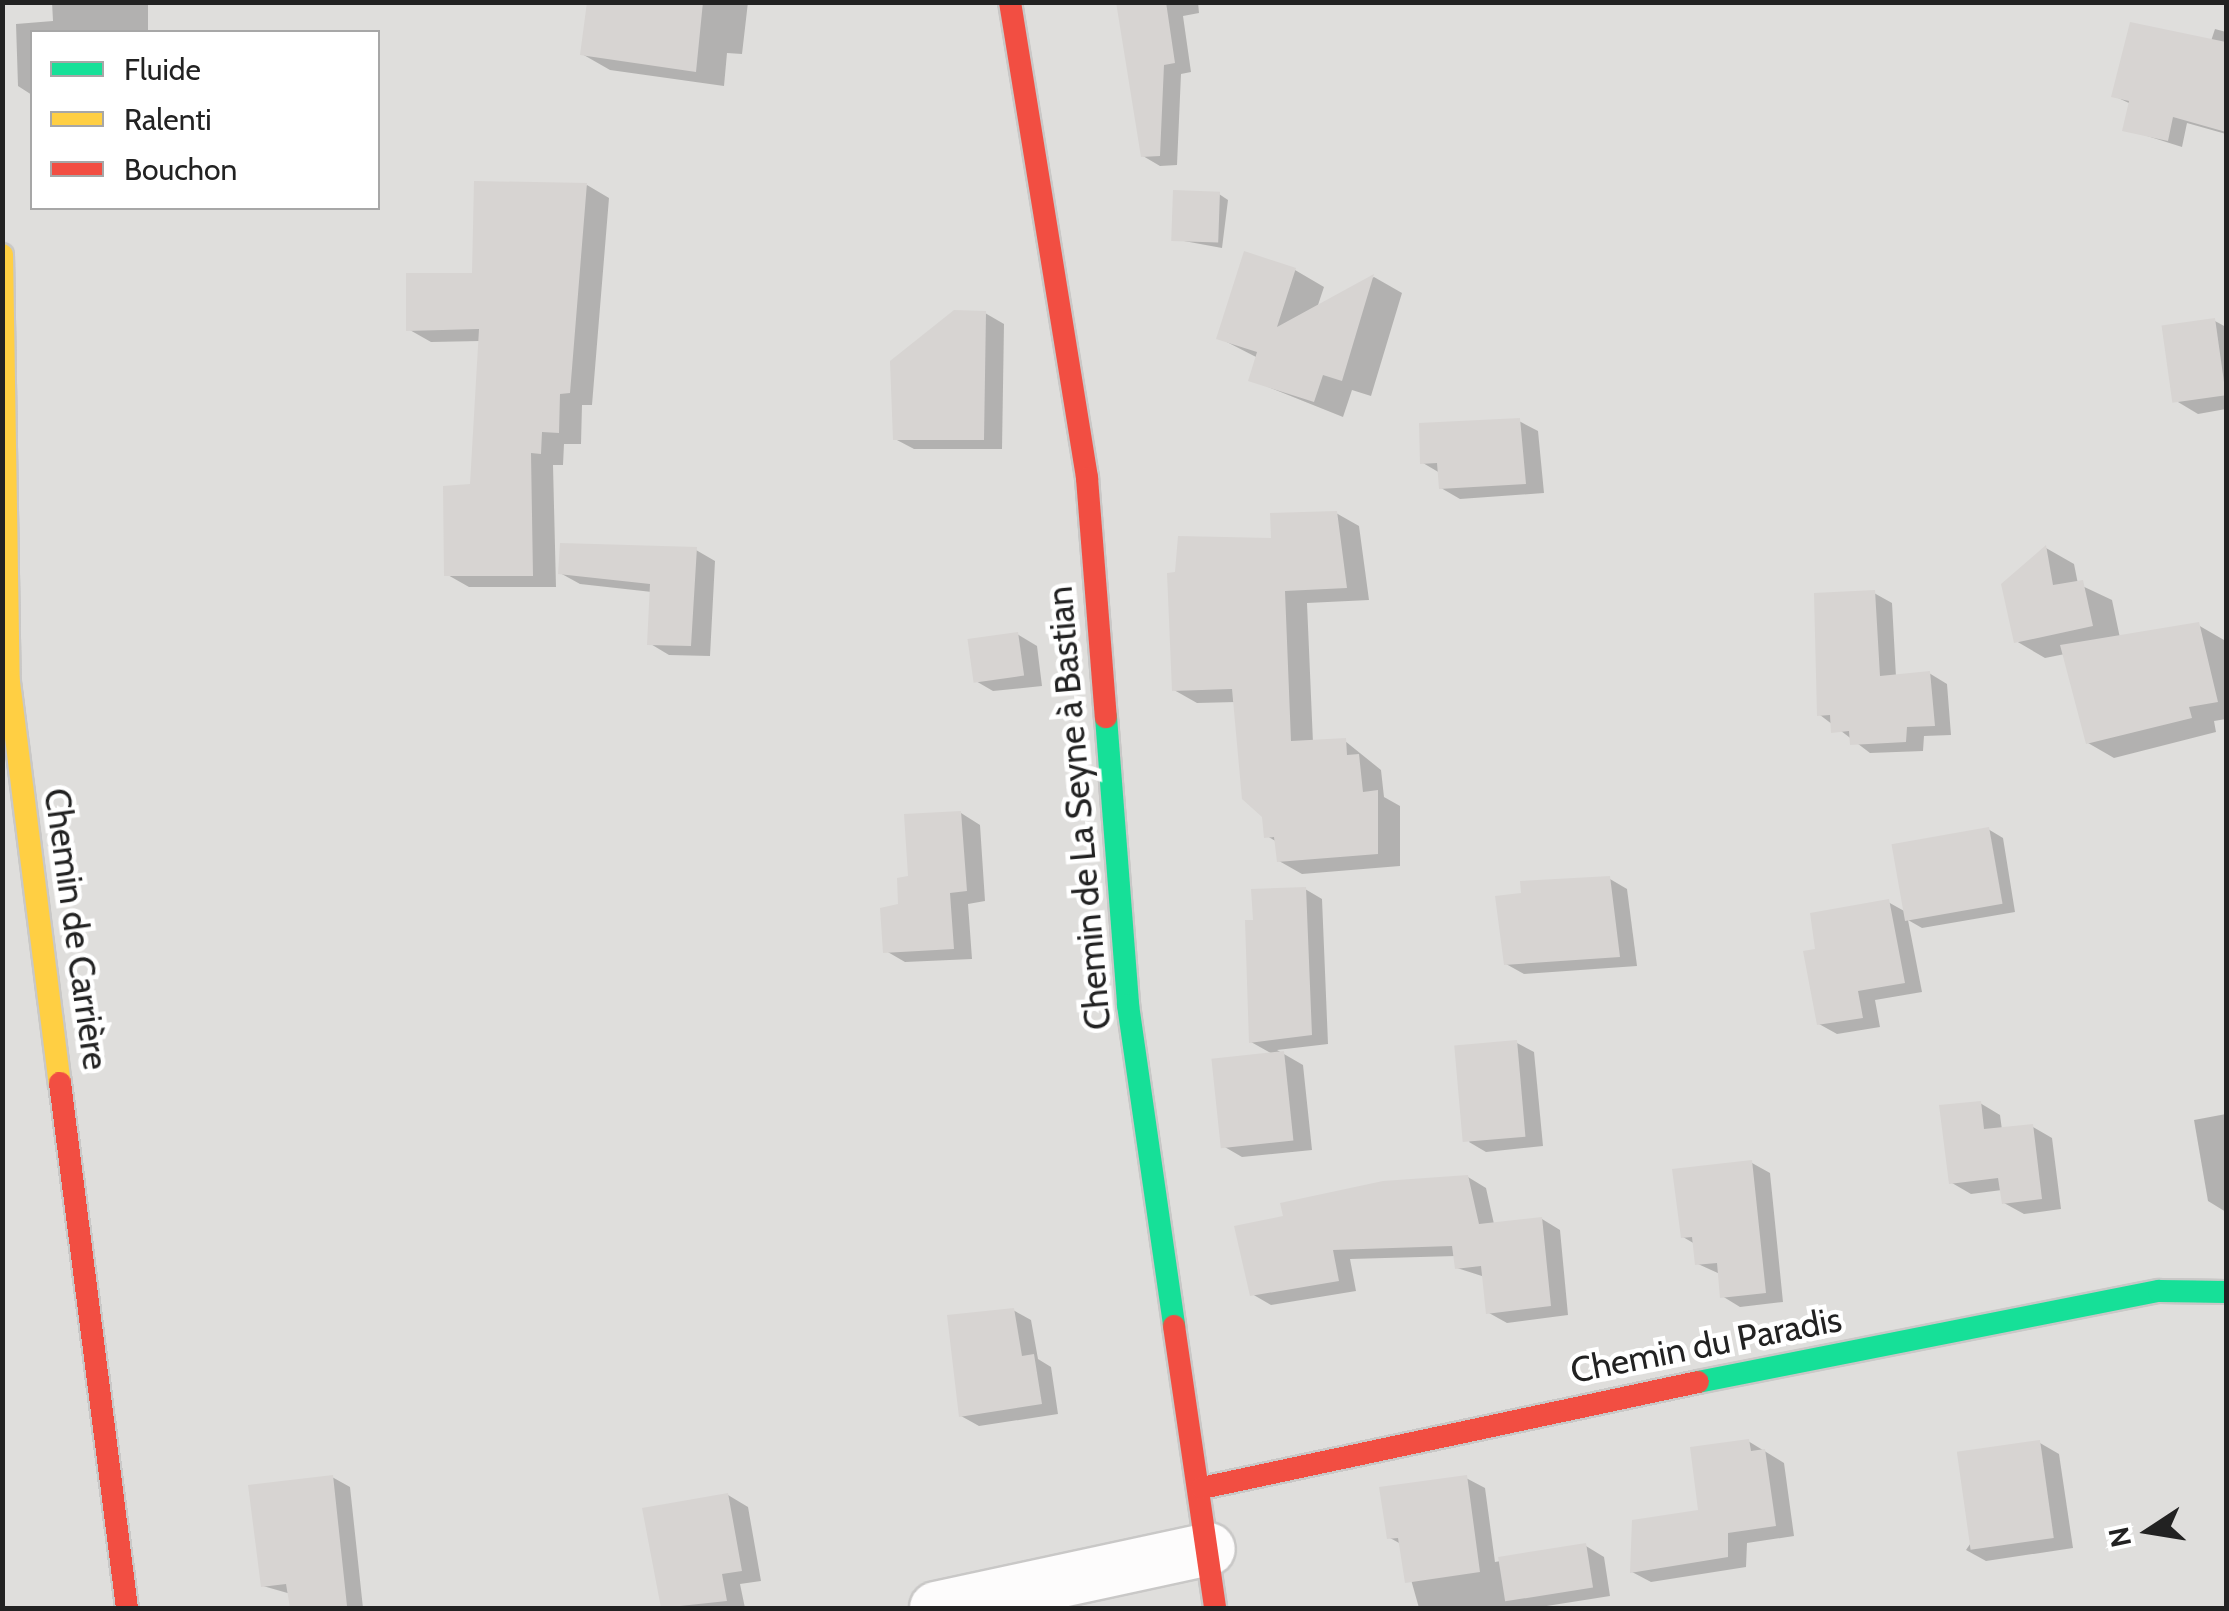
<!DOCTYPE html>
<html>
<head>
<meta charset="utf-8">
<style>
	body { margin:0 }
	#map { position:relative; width:2229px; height:1611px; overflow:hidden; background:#f0eeeb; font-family:Cabin,sans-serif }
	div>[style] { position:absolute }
	.residential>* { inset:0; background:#dfdedc }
	.shadow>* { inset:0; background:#0003 }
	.building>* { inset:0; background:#d7d4d2; transform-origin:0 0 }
	.roads { filter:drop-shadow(2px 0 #c9c8c7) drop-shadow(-2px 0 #c9c8c7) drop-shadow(0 2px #c9c8c7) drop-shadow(0 -2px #c9c8c7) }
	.street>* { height:52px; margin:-26px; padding:0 26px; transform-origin:26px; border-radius:26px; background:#fdfcfc }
	.fast>* { height:22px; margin:-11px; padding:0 11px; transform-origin:11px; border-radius:11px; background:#16e098 }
	.slow>* { height:22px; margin:-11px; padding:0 11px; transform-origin:11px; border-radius:11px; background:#ffcf43 }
	.jam>* { height:22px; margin:-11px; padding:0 11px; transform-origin:11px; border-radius:11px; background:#f24e42 }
	span { translate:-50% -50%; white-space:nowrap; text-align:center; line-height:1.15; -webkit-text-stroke:9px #fff; paint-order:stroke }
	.street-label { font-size:35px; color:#222 }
	.frame { position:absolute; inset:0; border:5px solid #222; pointer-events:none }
	.legend { position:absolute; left:30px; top:30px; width:350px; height:180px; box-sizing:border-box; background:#fff; border:2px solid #a7a7a7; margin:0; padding:12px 18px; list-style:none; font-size:30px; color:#222 }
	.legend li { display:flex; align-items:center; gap:20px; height:50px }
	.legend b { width:50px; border:2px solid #a7a7a7 }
	.north { position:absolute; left:2099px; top:1481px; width:100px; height:100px; -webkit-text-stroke:8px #fff; paint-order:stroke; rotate:258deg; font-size:28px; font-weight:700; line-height:40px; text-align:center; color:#222 }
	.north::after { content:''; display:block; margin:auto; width:35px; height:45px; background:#222; clip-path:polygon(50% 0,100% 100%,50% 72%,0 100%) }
</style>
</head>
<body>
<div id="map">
	<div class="residential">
		<div style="clip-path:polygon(evenodd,3px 3px,2226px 3px,2226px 1608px,3px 1608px,3px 3px,32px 32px,378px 32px,378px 208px,32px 208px,32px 32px)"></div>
	</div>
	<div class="shadow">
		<div style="clip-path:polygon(52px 2px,148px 2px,148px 32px,32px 32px,32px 95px,18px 86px,16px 24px,53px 21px)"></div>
		<div style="clip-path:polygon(590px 2px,748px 2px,742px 54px,727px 53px,724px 86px,610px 70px,582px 54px)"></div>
		<div style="clip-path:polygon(1120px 2px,1198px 2px,1199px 13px,1183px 16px,1191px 72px,1181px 74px,1177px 165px,1160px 166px,1143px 156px)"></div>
		<div style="clip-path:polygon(2215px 29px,2226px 32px,2226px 134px,2187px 123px,2182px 147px,2125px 129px,2131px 104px,2114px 96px,2211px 41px)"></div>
		<div style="clip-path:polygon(587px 185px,609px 198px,592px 405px,582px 405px,581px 444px,564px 444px,563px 465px,553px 465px,556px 587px,469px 587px,446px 574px,473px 487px,480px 341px,431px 342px,408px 329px)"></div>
		<div style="clip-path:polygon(1219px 194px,1228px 200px,1222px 248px,1173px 239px)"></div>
		<div style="clip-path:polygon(1295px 270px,1324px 287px,1317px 308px,1374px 277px,1402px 293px,1371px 396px,1352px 390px,1343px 417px,1251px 380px,1258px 358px,1219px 338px)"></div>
		<div style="clip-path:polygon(985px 313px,1004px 324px,1002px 449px,914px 449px,895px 439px)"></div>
		<div style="clip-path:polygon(2215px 321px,2226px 327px,2226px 409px,2198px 414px,2178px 402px)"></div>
		<div style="clip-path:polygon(1519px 421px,1538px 431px,1544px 493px,1460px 499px,1441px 488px,1440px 473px,1423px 463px)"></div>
		<div style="clip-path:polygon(1336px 513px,1359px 526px,1369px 600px,1307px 603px,1313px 743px,1345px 741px,1381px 770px,1384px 797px,1400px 806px,1400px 866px,1302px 874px,1279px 861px,1277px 842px,1267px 836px,1236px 702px,1197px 703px,1174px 690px,1273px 540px)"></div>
		<div style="clip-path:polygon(2046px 548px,2074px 564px,2078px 584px,2112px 600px,2120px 638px,2198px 625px,2224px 640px,2226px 719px,2214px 721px,2216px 732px,2114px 758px,2088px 743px,2065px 654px,2045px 658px,2016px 641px)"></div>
		<div style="clip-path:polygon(696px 550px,715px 561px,710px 656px,669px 655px,649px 643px,652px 592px,580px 584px,560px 573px)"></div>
		<div style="clip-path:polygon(1874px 593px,1892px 603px,1896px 677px,1929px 673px,1947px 684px,1951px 735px,1924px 736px,1923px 751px,1870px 753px,1820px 715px)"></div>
		<div style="clip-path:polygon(1017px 634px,1037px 646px,1042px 686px,993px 691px,974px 680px)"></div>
		<div style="clip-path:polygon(961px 813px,980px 825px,985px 901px,968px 904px,972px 959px,905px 962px,886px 951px,911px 878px)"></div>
		<div style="clip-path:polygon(1988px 829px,2003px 838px,2015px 912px,1922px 928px,1908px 920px,1922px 992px,1875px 1000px,1880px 1027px,1837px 1034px,1819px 1024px,1818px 951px,1888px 902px,1906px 912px)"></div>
		<div style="clip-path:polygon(1610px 879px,1627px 889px,1637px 966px,1524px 974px,1506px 964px)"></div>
		<div style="clip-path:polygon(1305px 889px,1322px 899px,1328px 1044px,1277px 1050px,1303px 1065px,1312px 1150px,1242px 1157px,1223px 1146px,1274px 1055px,1251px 1042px)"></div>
		<div style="clip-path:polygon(1517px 1043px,1534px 1052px,1543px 1146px,1486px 1152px,1469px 1142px)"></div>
		<div style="clip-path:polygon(1980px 1103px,2000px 1115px,2002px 1130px,2033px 1127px,2052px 1138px,2061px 1209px,2024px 1214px,2004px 1203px,2002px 1190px,1971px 1194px,1952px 1183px)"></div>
		<div style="clip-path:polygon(2226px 1114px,2226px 1212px,2208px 1201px,2194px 1120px)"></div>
		<div style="clip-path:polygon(1752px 1163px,1770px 1173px,1783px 1302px,1740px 1307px,1722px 1296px,1720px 1274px,1698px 1264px,1695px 1244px,1683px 1237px)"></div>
		<div style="clip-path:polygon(1468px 1177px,1486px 1188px,1494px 1224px,1542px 1219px,1560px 1230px,1568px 1315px,1507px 1323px,1489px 1313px,1485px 1277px,1457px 1268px,1456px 1256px,1350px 1259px,1356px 1291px,1271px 1305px,1252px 1294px,1237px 1228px)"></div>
		<div style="clip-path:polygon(1013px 1310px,1031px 1320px,1038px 1359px,1051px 1367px,1058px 1414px,979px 1426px,961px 1416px)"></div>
		<div style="clip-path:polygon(1748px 1441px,1784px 1463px,1794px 1536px,1747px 1543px,1746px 1567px,1651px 1582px,1632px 1572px,1701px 1512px)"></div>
		<div style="clip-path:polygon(2040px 1443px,2059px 1454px,2073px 1548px,1986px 1561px,1966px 1550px)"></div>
		<div style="clip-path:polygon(332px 1477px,350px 1487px,363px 1608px,293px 1608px,291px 1594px,263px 1586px)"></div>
		<div style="clip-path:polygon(1466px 1478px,1485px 1488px,1495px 1562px,1586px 1546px,1604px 1557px,1610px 1596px,1534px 1608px,1419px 1608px,1401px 1544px,1390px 1538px)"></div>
		<div style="clip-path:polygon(728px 1495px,748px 1507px,761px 1581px,740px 1584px,745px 1608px,663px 1608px,645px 1510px)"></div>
	</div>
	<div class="building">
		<div style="clip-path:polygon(587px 2px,703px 2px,696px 72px,580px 55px)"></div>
		<div style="clip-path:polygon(1116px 2px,1166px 2px,1175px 63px,1164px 65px,1160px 156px,1141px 157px)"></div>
		<div style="clip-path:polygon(2130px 22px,2226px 42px,2226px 132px,2173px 117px,2168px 141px,2122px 131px,2129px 101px,2111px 97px)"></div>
		<div style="clip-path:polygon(474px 181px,587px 183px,570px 393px,560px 394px,559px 433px,542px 432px,541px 454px,531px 453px,533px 576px,444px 576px,443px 486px,470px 484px,479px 329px,406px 331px,406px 273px,472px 273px)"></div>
		<div style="left:1173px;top:190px;width:47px;height:51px;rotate:2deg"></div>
		<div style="clip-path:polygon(1244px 251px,1296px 268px,1277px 327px,1374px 274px,1342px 381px,1323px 375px,1314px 402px,1248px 381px,1257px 352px,1216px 339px)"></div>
		<div style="clip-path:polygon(954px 310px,986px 311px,984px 440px,893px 440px,890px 361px)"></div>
		<div style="left:2215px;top:318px;width:78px;height:54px;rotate:82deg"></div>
		<div style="clip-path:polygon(1520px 418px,1526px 484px,1439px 489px,1437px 463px,1420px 464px,1419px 423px)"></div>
		<div style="clip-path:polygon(1337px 511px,1347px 588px,1285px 591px,1291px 741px,1346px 738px,1347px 755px,1359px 754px,1363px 792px,1378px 790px,1378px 854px,1277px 862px,1274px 837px,1264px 838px,1262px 817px,1242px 799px,1232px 689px,1172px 691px,1167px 573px,1175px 572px,1178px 536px,1271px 538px,1270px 513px)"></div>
		<div style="clip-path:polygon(560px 543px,697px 547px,691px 646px,647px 645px,650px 584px,558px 574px)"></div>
		<div style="clip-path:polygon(2046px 545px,2053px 585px,2083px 580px,2093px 626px,2014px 643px,2001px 584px)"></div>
		<div style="clip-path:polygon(1875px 590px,1880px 676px,1930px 671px,1935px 726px,1907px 727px,1906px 742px,1850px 745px,1849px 731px,1831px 733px,1830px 715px,1817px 716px,1814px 593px)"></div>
		<div style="clip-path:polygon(2199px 622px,2218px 702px,2189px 707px,2192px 718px,2086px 744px,2060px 645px)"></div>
		<div style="left:1018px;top:632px;width:44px;height:51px;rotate:82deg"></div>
		<div style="clip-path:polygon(961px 811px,967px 891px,950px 893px,954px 949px,883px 953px,880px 908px,898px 904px,897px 878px,908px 876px,904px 814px)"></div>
		<div style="left:1989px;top:827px;width:78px;height:99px;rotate:80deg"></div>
		<div style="clip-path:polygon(1610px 876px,1620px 957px,1504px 965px,1495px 896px,1521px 893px,1520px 881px)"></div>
		<div style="clip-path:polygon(1306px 887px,1312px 1035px,1249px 1043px,1245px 920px,1253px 920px,1251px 889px)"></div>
		<div style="clip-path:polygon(1889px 899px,1905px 983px,1858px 991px,1863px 1018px,1817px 1025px,1803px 951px,1815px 949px,1810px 913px)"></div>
		<div style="left:1517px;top:1040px;width:97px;height:63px;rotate:85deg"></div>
		<div style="left:1284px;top:1051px;width:90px;height:73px;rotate:84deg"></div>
		<div style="clip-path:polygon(1981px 1101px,1984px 1129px,2033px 1124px,2042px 1199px,2002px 1204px,1998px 1178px,1949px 1184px,1939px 1105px)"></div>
		<div style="clip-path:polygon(1752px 1160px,1766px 1293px,1720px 1298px,1717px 1263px,1695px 1265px,1692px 1237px,1681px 1238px,1672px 1169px)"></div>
		<div style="clip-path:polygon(1468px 1175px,1479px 1224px,1542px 1217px,1551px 1306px,1486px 1314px,1481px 1266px,1455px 1269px,1452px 1246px,1333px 1250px,1339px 1281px,1250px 1296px,1234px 1226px,1283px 1216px,1280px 1203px,1383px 1181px)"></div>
		<div style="clip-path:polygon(1014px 1308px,1022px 1356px,1034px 1354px,1042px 1404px,959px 1417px,947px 1315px)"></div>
		<div style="clip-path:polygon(1749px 1439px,1751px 1451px,1765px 1449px,1776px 1526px,1728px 1533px,1728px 1557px,1630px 1573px,1632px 1520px,1698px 1510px,1690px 1447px)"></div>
		<div style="left:2040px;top:1440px;width:99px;height:84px;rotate:82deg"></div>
		<div style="clip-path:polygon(333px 1475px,347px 1606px,290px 1608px,286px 1584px,261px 1587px,248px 1485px)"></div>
		<div style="clip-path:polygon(1467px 1475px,1480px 1572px,1405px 1583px,1398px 1538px,1387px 1539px,1379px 1487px)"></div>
		<div style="clip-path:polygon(728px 1493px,742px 1571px,722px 1574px,727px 1601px,661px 1608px,642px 1508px)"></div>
		<div style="left:1586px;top:1543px;width:45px;height:89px;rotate:81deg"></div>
	</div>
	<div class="roads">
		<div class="street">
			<div style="left:936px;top:1608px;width:279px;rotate:-12.2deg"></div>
		</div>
		<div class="fast">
			<div style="left:1106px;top:717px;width:289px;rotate:85.6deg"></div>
			<div style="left:1128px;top:1005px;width:324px;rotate:81.8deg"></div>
			<div style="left:1698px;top:1382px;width:470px;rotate:-11.2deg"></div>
			<div style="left:2159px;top:1291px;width:67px;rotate:0.9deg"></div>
		</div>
		<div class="slow">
			<div style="left:2px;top:255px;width:427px;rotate:89.1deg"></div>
			<div style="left:9px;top:682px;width:404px;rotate:82.8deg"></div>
		</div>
		<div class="jam">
			<div style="left:1010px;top:2px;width:482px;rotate:80.8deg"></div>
			<div style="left:1087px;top:478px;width:240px;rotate:85.5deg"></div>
			<div style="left:60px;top:1083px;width:529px;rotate:82.73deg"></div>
			<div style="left:1174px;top:1326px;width:285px;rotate:81.7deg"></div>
			<div style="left:1202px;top:1488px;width:507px;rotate:-12.06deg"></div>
		</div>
	</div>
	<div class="street-label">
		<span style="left:1079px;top:808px;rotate:-95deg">Chemin de La Seyne à Bastian</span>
		<span style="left:76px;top:929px;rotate:82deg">Chemin de Carrière</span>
		<span style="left:1706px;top:1345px;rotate:-11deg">Chemin du Paradis</span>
	</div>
	<div class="frame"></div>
	<ul class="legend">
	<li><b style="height:12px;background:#16e098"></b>Fluide</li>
	<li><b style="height:12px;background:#ffcf43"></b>Ralenti</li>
	<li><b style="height:12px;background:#f24e42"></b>Bouchon</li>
	</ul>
	<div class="north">N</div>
</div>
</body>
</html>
